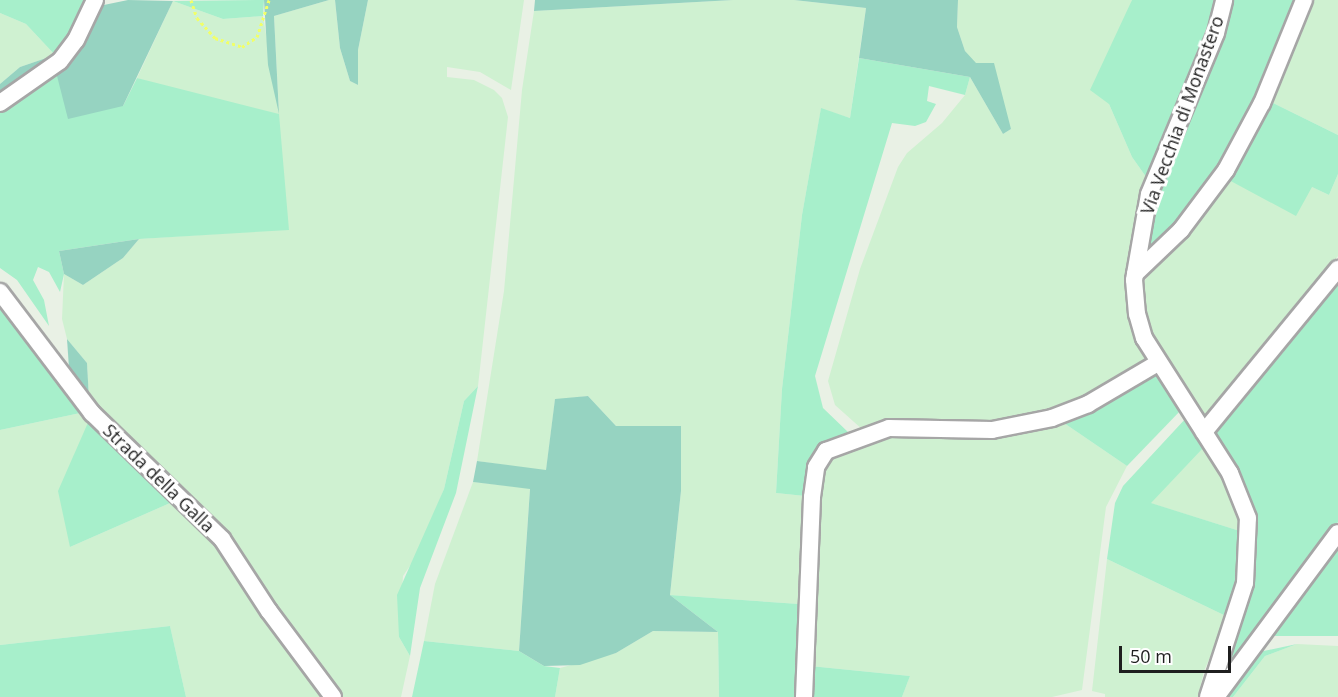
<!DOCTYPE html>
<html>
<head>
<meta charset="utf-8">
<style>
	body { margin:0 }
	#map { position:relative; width:1338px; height:697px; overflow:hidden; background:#e9f1e5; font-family:"Open Sans",sans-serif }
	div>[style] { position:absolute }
	.farmland>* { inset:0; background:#cff1d1 }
	.grass>* { inset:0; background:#a7efcb }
	.forest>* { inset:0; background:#96d3c1 }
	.path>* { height:3px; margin-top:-1.5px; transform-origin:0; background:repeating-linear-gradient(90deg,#f1ff68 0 3px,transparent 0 6px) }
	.roads { filter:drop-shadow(2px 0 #a6a6a6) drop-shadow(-2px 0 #a6a6a6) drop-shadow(0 2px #a6a6a6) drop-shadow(0 -2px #a6a6a6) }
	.minor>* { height:16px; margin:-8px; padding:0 8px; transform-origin:8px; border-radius:8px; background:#fff }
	span { translate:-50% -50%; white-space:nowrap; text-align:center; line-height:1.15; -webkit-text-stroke:6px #fff; paint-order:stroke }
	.street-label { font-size:18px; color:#1f1f1f }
	.scale { position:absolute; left:1119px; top:646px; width:112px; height:27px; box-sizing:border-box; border:3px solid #1f1f1f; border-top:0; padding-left:8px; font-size:18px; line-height:21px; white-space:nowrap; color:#1f1f1f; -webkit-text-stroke:4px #fff; paint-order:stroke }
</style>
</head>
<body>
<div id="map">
	<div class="farmland">
		<div style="clip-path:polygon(329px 0,335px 0,340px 48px,350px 81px,358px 85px,358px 50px,368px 0,524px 0,511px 90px,480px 72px,447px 67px,447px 77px,474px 80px,494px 90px,502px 98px,508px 117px,478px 386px,464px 401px,444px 489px,418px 554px,403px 576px,399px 637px,410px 656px,401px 697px,340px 697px,274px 609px,89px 399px,87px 363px,67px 339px,62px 319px,64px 274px,83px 285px,123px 258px,139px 239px,289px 229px,168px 88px,137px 78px,173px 1px,223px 19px,263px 16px,279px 112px,274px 16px)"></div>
		<div style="clip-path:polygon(733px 0,794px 0,866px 8px,850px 118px,821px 109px,802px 215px,782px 389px,776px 493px,805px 496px,799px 604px,670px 595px,681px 491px,681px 426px,616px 426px,588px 396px,555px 400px,546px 471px,477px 461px,504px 291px,522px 90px,534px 11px)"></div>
		<div style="clip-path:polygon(958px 0,1132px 0,1109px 104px,1132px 157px,1149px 181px,1131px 270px,1150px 362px,1089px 398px,1021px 421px,863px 430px,835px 405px,828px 381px,860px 269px,898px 167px,907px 153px,942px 123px,965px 95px,970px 77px,1003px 134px,1011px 129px,965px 51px,957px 27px)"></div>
		<div style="clip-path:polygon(1309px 0,1338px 0,1338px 135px,1269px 101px)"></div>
		<div style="clip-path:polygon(0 13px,26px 24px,55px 55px,20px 67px,0 84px)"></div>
		<div style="clip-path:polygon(1338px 174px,1338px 256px,1205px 420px,1148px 334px,1141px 290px,1145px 280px,1227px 179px,1312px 187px,1329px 195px)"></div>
		<div style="clip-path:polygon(85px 412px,90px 418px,70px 547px,177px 500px,206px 528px,327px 697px,186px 697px,170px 626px,0 645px,0 430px)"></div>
		<div style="clip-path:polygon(1061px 421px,1127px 466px,1106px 507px,1082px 690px,1052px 697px,902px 697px,910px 676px,810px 666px,819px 478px,828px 457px,876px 436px)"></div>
		<div style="clip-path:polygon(1206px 445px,1234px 491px,1243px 532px,1150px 503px)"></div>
		<div style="clip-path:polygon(473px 482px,530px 488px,519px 651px,424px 641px,435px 584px)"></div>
		<div style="clip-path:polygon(1107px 559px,1228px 617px,1204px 671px,1198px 697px,1105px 697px,1105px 694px,1092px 691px)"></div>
		<div style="clip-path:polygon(653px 631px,718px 632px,719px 697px,555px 697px,560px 668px,616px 653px)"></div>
		<div style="clip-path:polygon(1297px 644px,1338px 646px,1338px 697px,1233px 697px,1265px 656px)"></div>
	</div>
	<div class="grass">
		<div style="clip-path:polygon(0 0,87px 0,72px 33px,55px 55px,26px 24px,0 13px)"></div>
		<div style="clip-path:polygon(264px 0,263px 16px,223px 19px,173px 1px)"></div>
		<div style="clip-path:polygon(1132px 0,1217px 0,1149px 181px,1132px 157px,1109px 104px,1090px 90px)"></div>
		<div style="clip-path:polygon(1229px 0,1299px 0,1236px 143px,1197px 202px,1141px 261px,1147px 219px)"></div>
		<div style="clip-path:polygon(859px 58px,970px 77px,965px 95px,929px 86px,927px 101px,936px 104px,926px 122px,915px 126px,892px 123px,815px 376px,823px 408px,849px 433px,824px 444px,815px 453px,805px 496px,776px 493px,782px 389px,802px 215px,821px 108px,850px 118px)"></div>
		<div style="clip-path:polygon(56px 72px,123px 106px,137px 78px,279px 114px,289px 230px,139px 239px,59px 251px,64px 274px,60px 292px,49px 272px,38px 267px,33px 280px,44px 300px,49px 326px,17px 280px,0 268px,0 110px)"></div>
		<div style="clip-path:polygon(1269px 101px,1338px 135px,1338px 174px,1329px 195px,1312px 187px,1296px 216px,1227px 179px)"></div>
		<div style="clip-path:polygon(1338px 276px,1338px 522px,1258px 625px,1217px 686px,1254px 543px,1213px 434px,1214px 428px)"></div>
		<div style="clip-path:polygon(0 302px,85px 412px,0 430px)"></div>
		<div style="clip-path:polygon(1156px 371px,1182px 409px,1127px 466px,1061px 421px)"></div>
		<div style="clip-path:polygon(478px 386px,456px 493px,420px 588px,410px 656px,399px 637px,397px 595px,444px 489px,464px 401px)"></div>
		<div style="clip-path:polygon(1187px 417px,1206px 445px,1151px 503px,1243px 532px,1241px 571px,1228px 617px,1107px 559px,1115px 503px,1123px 486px)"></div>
		<div style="clip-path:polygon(90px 418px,177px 500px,70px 547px,58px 491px)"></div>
		<div style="clip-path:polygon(1338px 542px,1338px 636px,1273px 636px,1272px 634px)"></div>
		<div style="clip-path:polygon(670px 595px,799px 604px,798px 697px,719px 697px,718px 632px)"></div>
		<div style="clip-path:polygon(170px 626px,186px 697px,0 697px,0 645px)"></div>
		<div style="clip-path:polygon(424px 641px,519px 651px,544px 666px,560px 668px,555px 697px,412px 697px)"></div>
		<div style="clip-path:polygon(1297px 644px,1265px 656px,1233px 697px,1223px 697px,1259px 652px)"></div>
		<div style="clip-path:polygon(810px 666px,910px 676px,902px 697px,809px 697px)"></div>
	</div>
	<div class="forest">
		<div style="clip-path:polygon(128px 0,173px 1px,123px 106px,68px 119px,56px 72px,99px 6px)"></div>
		<div style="clip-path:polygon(264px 0,329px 0,274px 16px,279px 114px,268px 65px)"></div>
		<div style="clip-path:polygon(335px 0,368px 0,358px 50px,358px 85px,350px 81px,340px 48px)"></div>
		<div style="clip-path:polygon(535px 0,733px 0,534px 11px)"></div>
		<div style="clip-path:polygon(794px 0,958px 0,957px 27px,965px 51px,976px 63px,994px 63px,1011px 129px,1003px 134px,970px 77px,859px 58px,866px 8px)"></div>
		<div style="clip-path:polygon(55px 55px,0 95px,0 84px,20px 67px)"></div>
		<div style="clip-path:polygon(139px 239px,123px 258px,83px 285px,64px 274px,59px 251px)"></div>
		<div style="clip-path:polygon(67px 339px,87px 363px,89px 399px,69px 368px)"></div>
		<div style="clip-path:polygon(588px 396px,616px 426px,681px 426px,681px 491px,670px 595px,718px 632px,653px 631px,616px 653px,580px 665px,544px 666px,519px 651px,530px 489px,473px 482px,477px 461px,546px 470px,555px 399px)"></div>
	</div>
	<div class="path">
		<div style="left:191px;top:0;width:19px;rotate:72deg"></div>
		<div style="left:197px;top:18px;width:27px;rotate:48deg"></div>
		<div style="left:215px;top:38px;width:28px;rotate:18deg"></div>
		<div style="left:242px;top:47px;width:18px;rotate:-34deg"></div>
		<div style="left:257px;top:37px;width:39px;rotate:-72deg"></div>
	</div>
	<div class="roads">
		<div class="minor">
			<div style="left:0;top:103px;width:73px;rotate:-35deg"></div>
			<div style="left:60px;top:61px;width:26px;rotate:-53deg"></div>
			<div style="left:76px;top:40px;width:44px;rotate:-64.6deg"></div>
			<div style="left:1135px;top:274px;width:64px;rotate:-43.7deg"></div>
			<div style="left:1181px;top:230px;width:75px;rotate:-53.1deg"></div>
			<div style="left:1226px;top:170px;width:76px;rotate:-61.8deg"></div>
			<div style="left:1262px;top:103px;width:111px;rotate:-67.8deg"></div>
			<div style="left:0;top:292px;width:152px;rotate:52.8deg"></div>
			<div style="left:92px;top:413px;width:181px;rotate:44.1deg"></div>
			<div style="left:222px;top:539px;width:86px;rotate:56.9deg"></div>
			<div style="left:269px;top:611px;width:107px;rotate:53.3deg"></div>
			<div style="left:1204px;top:432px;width:211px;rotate:-50.6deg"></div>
			<div style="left:804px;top:697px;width:200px;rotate:-87.7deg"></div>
			<div style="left:812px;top:497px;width:30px;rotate:-82deg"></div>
			<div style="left:816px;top:467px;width:19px;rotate:-58deg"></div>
			<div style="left:826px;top:451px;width:67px;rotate:-20.1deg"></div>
			<div style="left:889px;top:428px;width:103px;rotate:1.1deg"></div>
			<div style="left:992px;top:430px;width:61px;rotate:-11.3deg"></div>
			<div style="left:1052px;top:418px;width:39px;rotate:-21deg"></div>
			<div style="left:1088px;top:404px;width:81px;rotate:-30.4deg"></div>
			<div style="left:1208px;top:697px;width:120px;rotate:-72deg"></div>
			<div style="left:1245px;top:583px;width:65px;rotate:-87.4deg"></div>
			<div style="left:1248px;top:518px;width:48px;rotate:-111.8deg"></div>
			<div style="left:1230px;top:473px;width:160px;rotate:-122.5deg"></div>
			<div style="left:1144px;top:338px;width:25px;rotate:-106deg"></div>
			<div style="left:1137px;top:314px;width:34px;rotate:-95deg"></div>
			<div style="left:1134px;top:280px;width:87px;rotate:-80.1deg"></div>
			<div style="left:1149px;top:194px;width:174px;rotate:-67.4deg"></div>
			<div style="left:1216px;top:33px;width:34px;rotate:-76deg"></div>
			<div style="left:1216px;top:697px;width:204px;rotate:-53.4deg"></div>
		</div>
	</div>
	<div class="street-label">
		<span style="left:1182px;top:115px;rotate:-70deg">Via Vecchia di Monastero</span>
		<span style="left:159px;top:478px;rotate:44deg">Strada della Galla</span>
	</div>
	<div class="scale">50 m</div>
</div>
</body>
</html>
